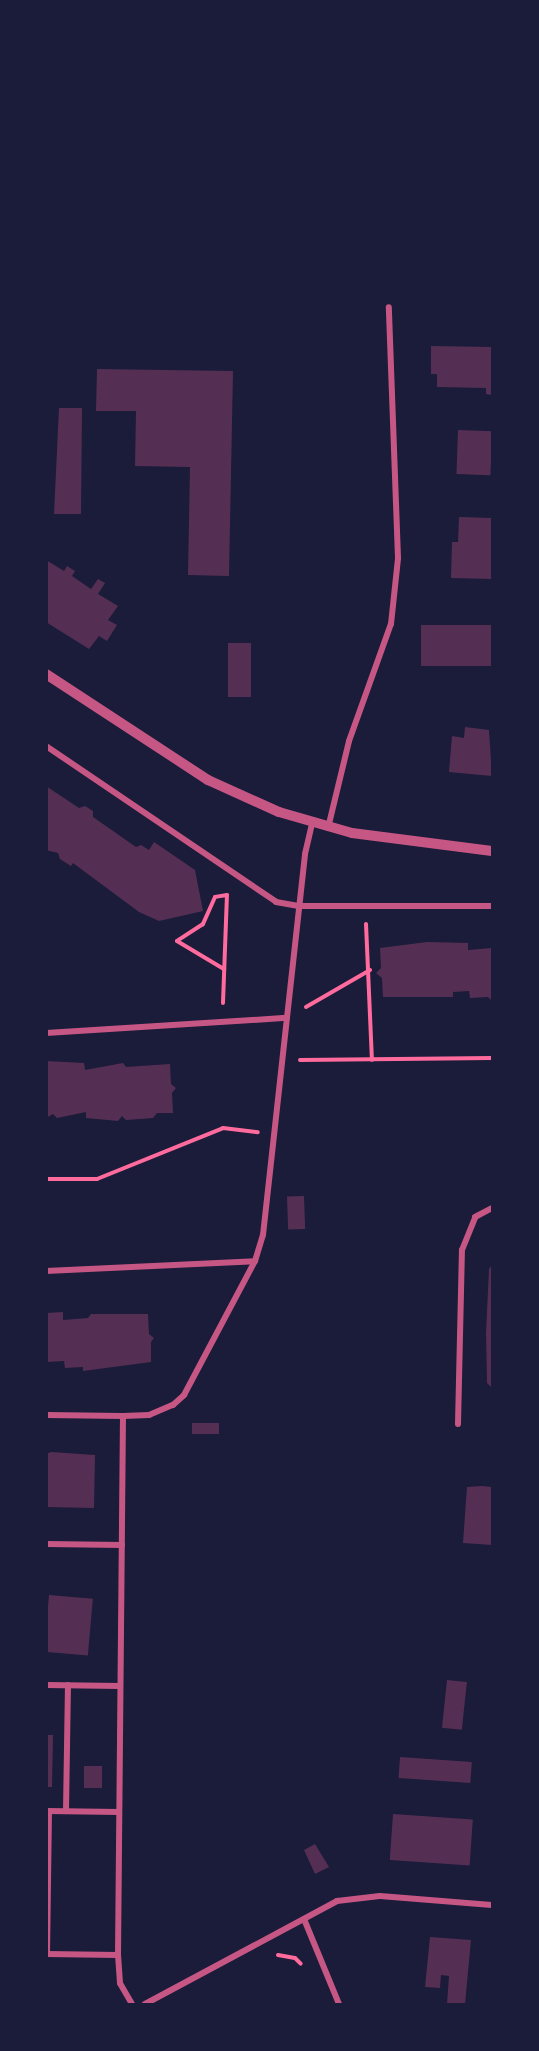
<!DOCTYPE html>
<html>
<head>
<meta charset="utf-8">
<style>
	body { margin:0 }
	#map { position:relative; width:539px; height:2051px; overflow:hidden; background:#1b1b3a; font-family:Rubik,sans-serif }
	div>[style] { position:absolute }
	.building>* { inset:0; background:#542f53; transform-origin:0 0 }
	.path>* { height:4px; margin:-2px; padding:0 2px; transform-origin:2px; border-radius:2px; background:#ff6b9d }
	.minor>* { height:6px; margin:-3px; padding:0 3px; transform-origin:3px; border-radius:3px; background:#c65784 }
	.tertiary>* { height:10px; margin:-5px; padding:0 5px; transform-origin:5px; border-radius:5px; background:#c65784 }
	span { translate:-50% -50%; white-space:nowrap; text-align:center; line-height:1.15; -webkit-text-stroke:4.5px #1b1b3a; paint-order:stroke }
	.frame { position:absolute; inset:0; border:48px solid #1b1b3a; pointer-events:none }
</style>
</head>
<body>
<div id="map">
	<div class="building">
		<div style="clip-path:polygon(431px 346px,492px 347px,492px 395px,486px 394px,486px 388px,437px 387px,437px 374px,431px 374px)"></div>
		<div style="clip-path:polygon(97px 369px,233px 371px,229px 576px,188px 575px,190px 467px,135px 466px,136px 411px,96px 411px)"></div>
		<div style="clip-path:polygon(59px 408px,82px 408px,81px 514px,54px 514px)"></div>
		<div style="left:458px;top:430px;width:34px;height:44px;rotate:2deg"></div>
		<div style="clip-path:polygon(459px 517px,492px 518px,492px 579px,451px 578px,452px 542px,458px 542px)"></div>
		<div style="clip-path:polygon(46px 560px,64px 571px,67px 566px,75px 571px,72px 576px,91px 589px,98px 579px,105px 583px,98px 594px,118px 606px,108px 620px,117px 625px,107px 641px,99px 636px,89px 649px,46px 622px)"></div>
		<div style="left:492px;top:625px;width:41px;height:71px;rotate:90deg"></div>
		<div style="left:228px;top:643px;width:23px;height:54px"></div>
		<div style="clip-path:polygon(465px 727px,489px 730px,492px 776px,449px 772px,452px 736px,464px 738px)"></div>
		<div style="clip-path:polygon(46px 786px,79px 808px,85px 806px,93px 811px,93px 817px,136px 847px,141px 845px,149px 850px,154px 842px,195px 870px,203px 911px,159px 921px,139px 912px,73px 863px,71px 866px,60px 859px,58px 853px,46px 850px)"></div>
		<div style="clip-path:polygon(427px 942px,468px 943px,468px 950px,492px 948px,492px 1001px,488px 997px,470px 998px,469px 991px,453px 992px,453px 997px,383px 997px,382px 978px,376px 973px,381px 968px,380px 948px)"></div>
		<div style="clip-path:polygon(46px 1061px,84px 1063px,85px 1070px,123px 1063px,126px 1067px,170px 1064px,171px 1084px,176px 1088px,172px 1093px,173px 1113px,157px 1113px,153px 1118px,126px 1120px,122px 1116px,118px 1121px,86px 1118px,86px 1112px,57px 1118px,53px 1114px,46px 1118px)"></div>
		<div style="left:304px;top:1196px;width:33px;height:17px;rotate:88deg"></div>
		<div style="clip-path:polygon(492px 1265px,492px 1388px,487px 1383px,486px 1333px,489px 1269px)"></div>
		<div style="clip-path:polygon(63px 1312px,63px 1320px,88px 1318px,91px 1314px,148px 1314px,149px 1334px,154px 1338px,151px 1342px,151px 1362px,83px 1371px,83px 1367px,65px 1368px,64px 1361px,46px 1362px,46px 1313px)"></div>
		<div style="left:192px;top:1423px;width:27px;height:11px"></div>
		<div style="clip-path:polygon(51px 1452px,95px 1455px,94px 1508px,46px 1507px,46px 1454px)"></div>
		<div style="clip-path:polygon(482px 1486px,492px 1487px,492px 1545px,463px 1543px,467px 1487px)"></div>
		<div style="left:49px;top:1595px;width:44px;height:57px;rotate:5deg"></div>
		<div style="left:447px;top:1680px;width:20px;height:48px;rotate:6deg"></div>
		<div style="clip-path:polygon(46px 1735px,53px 1735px,52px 1787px,46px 1787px)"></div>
		<div style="left:400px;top:1757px;width:72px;height:21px;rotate:4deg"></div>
		<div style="left:84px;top:1766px;width:18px;height:22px"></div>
		<div style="left:393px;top:1814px;width:80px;height:46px;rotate:4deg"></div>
		<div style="clip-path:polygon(315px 1844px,329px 1867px,315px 1874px,304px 1850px)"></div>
		<div style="clip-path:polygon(430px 1937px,471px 1940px,465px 2004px,447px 2004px,449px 1976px,441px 1975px,440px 1988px,425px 1987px)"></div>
	</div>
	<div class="path">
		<div style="left:366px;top:924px;width:136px;rotate:87.5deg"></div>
		<div style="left:223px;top:1003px;width:108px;rotate:-87.9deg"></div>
		<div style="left:227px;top:895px;width:12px;rotate:171deg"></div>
		<div style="left:215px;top:897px;width:30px;rotate:114deg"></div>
		<div style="left:203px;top:924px;width:31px;rotate:147deg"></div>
		<div style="left:177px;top:941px;width:55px;rotate:30.8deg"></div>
		<div style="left:306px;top:1007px;width:74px;rotate:-30deg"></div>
		<div style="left:300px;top:1060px;width:192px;rotate:-0.6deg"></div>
		<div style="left:46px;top:1179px;width:51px"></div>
		<div style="left:97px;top:1179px;width:136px;rotate:-22deg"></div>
		<div style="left:223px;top:1128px;width:35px;rotate:7deg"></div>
		<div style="left:278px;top:1955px;width:17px;rotate:10deg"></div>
		<div style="left:295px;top:1958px;width:8px;rotate:45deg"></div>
	</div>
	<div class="minor">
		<div style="left:46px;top:746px;width:278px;rotate:34.1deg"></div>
		<div style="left:276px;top:902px;width:23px;rotate:10deg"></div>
		<div style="left:299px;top:906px;width:193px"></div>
		<div style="left:328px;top:828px;width:89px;rotate:-76.4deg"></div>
		<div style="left:349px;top:741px;width:124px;rotate:-70.3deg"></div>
		<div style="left:391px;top:624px;width:66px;rotate:-83.9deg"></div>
		<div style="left:398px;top:558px;width:251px;rotate:-92.1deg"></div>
		<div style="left:46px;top:1033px;width:241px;rotate:-3.6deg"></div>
		<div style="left:46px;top:1271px;width:209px;rotate:-2.7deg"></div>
		<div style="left:46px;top:1415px;width:77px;rotate:0.7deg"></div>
		<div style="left:458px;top:1424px;width:174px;rotate:-88.7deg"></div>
		<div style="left:462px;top:1250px;width:35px;rotate:-68deg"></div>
		<div style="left:475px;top:1217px;width:19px;rotate:-28deg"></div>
		<div style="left:46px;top:1544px;width:76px;rotate:0.8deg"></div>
		<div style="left:46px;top:1685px;width:74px;rotate:0.8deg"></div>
		<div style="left:47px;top:1811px;width:72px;rotate:0.8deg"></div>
		<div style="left:66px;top:1811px;width:126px;rotate:-89.1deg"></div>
		<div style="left:304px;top:1919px;width:92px;rotate:67.6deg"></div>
		<div style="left:46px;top:1954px;width:72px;rotate:0.8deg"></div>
		<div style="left:47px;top:1954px;width:143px;rotate:-89.2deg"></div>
		<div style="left:132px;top:2004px;width:24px;rotate:-120deg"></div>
		<div style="left:120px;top:1983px;width:28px;rotate:-94deg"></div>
		<div style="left:118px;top:1955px;width:539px;rotate:-89.47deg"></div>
		<div style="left:123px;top:1416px;width:26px;rotate:-2deg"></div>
		<div style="left:149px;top:1415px;width:26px;rotate:-23deg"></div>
		<div style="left:173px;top:1405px;width:15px;rotate:-42deg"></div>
		<div style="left:184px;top:1395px;width:152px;rotate:-62.1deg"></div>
		<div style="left:255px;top:1261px;width:27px;rotate:-73deg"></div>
		<div style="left:263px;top:1235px;width:383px;rotate:-83.7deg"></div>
		<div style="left:305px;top:854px;width:32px;rotate:-77deg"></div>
		<div style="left:145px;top:2004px;width:218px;rotate:-28.2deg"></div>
		<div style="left:337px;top:1901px;width:43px;rotate:-6.6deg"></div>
		<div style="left:380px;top:1896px;width:112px;rotate:4.6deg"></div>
	</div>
	<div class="tertiary">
		<div style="left:46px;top:674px;width:194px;rotate:33.2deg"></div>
		<div style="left:208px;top:780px;width:78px;rotate:24.3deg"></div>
		<div style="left:279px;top:812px;width:76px;rotate:16deg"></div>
		<div style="left:352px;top:833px;width:141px;rotate:7.3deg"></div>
	</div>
	<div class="frame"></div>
</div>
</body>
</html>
